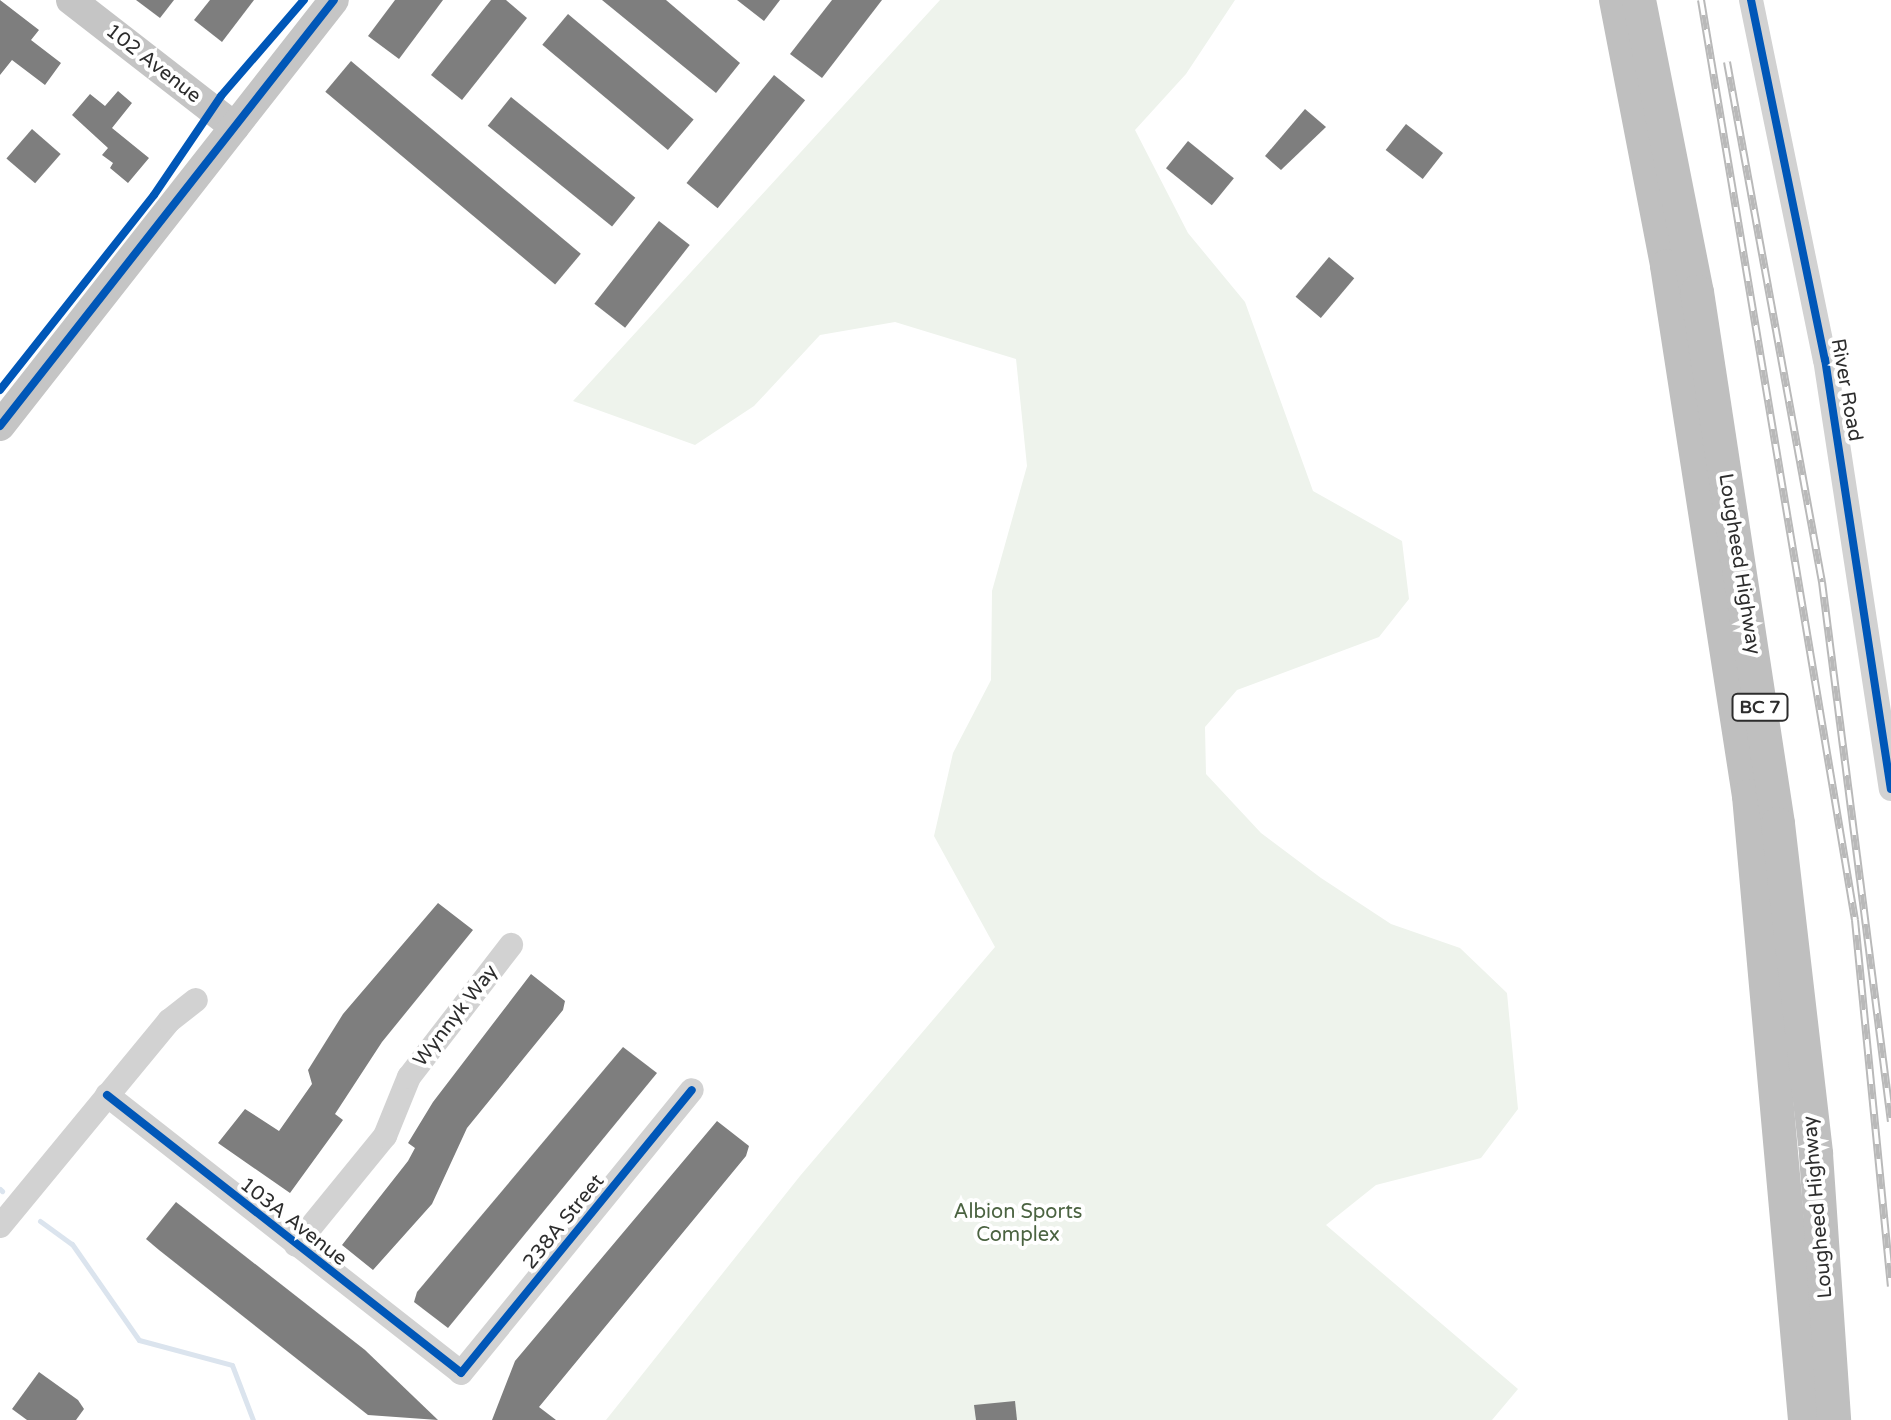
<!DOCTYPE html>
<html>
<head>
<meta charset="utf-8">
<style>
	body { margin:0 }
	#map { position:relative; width:1891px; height:1420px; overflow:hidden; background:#fff; font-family:"Varela Round",sans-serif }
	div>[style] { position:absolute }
	.green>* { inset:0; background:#eef3ec }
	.stream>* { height:5px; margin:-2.5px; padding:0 2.5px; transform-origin:2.5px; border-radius:2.5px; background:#dbe4ee }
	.building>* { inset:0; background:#7e7e7e; transform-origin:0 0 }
	.minor>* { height:24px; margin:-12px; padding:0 12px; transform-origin:12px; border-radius:12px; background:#d2d2d2 }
	.major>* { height:30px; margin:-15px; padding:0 15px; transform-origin:15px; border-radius:15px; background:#c5c5c5 }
	.highway>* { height:34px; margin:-17px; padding:0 17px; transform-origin:17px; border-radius:17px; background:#bfbfbf }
	.rail>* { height:8px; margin-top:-4px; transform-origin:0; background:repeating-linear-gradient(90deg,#fff 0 15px,#b9b9b9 0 30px); box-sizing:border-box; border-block:2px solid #b9b9b9 }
	.cycleway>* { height:8px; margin:-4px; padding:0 4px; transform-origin:4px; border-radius:4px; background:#0057b8 }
	span { translate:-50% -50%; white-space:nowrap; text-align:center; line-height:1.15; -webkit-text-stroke:8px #fff; paint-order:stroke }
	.shield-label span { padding:2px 6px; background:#fff; border:2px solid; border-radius:6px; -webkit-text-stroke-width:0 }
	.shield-label { font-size:18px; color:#2d2d2d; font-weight:700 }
	.street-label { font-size:20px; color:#2d2d2d }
	.park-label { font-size:20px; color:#4b6341 }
</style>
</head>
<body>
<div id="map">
	<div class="green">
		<div style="clip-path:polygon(940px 0,1235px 0,1186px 74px,1135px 130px,1188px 233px,1245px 302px,1313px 491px,1402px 541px,1409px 599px,1379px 637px,1237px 690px,1205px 727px,1206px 774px,1261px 833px,1321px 878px,1391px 924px,1460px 948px,1507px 993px,1518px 1109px,1481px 1158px,1376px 1185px,1326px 1225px,1518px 1389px,1492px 1420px,606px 1420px,800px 1176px,995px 947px,934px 836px,953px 753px,991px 680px,992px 591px,1027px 466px,1016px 359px,895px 322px,820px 335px,754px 406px,695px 445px,573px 401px)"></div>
	</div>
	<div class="stream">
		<div style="left:0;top:1189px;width:3px;rotate:45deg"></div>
		<div style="left:40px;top:1221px;width:39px;rotate:36deg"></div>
		<div style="left:72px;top:1244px;width:117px;rotate:55.1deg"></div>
		<div style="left:139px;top:1340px;width:96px;rotate:15deg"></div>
		<div style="left:232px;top:1365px;width:59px;rotate:69.1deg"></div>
	</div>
	<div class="building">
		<div style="clip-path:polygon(0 0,39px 30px,31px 40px,61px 63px,45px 85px,12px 60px,0 75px)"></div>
		<div style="clip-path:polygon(136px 0,174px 0,160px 18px)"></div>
		<div style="clip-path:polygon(210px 0,254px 0,222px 42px,194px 20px)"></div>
		<div style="clip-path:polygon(395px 0,443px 0,399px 59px,368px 36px)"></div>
		<div style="clip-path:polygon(491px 0,506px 0,527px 18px,462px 100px,431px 75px)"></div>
		<div style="clip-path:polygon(602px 0,666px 0,740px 63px,716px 93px)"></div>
		<div style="clip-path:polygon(737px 0,780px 0,764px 21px)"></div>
		<div style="clip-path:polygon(832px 0,882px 0,822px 78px,790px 54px)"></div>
		<div style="left:568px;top:14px;width:164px;height:40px;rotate:40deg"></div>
		<div style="left:351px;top:61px;width:300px;height:40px;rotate:40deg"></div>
		<div style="left:774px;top:75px;width:40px;height:139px;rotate:39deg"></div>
		<div style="clip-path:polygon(118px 91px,132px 103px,112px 128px,149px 158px,128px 183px,110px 168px,113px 163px,102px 155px,108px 148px,72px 115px,90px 94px,105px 106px)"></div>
		<div style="left:511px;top:97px;width:160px;height:37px;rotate:39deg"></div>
		<div style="clip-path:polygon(1305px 109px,1326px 127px,1281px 170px,1265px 156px)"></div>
		<div style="left:1406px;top:124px;width:47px;height:33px;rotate:38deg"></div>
		<div style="left:32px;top:129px;width:38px;height:39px;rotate:41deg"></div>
		<div style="left:1188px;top:141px;width:59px;height:35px;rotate:39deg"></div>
		<div style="left:659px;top:221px;width:39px;height:105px;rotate:38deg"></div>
		<div style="left:1329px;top:257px;width:33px;height:52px;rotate:40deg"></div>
		<div style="clip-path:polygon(438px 903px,473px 930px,382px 1042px,335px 1114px,343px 1120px,290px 1193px,218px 1143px,245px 1109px,279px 1131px,312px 1084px,308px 1070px,343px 1014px)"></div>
		<div style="clip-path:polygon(531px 974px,565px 1001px,563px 1010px,467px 1128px,432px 1204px,373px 1270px,342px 1245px,408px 1161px,415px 1148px,408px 1143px,433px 1102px)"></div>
		<div style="clip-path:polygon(623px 1047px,657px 1073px,448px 1328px,414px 1302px,417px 1292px)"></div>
		<div style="clip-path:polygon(717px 1121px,749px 1146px,746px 1156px,539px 1407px,556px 1420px,492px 1420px,515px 1361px)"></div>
		<div style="clip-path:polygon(176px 1202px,365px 1350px,438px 1420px,368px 1415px,159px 1250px,146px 1239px)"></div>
		<div style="clip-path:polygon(39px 1372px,78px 1400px,84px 1409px,76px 1420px,27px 1420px,12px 1409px)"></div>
		<div style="clip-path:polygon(1015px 1401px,1017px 1420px,976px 1420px,974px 1405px)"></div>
	</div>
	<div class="minor">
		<div style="left:1751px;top:0;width:367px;rotate:78.4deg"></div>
		<div style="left:1825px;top:359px;width:435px;rotate:81.3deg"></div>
		<div style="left:107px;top:1095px;width:450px;rotate:38.1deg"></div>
		<div style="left:461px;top:1373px;width:365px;rotate:-50.8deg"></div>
		<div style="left:0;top:1226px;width:266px;rotate:-50.5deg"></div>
		<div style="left:169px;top:1021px;width:34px;rotate:-38deg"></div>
		<div style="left:296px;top:1245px;width:141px;rotate:-50.8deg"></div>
		<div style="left:385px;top:1136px;width:64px;rotate:-67.9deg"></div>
		<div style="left:409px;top:1077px;width:167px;rotate:-52.3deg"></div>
	</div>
	<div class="major">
		<div style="left:71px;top:0;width:207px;rotate:37.8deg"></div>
		<div style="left:0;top:426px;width:541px;rotate:-51.9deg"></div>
	</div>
	<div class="highway">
		<div style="left:1616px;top:0;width:271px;rotate:79.1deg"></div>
		<div style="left:1667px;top:266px;width:536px;rotate:81.21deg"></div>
		<div style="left:1749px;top:796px;width:627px;rotate:84.87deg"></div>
		<div style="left:1639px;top:0;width:298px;rotate:78.8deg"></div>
		<div style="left:1697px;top:292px;width:538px;rotate:81.34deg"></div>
		<div style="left:1778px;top:824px;width:332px;rotate:83.4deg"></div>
		<div style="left:1816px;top:1154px;width:267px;rotate:86.1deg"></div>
	</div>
	<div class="rail">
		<div style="left:1701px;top:0;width:933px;rotate:80.5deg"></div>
		<div style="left:1855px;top:920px;width:368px;rotate:84.4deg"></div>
		<div style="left:1727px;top:62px;width:529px;rotate:79.65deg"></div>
		<div style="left:1822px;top:582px;width:544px;rotate:82.72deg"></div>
	</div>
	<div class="cycleway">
		<div style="left:1751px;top:0;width:367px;rotate:78.4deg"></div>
		<div style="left:1825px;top:359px;width:435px;rotate:81.3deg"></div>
		<div style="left:0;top:390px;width:248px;rotate:-51.7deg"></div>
		<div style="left:154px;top:195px;width:120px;rotate:-55.9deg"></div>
		<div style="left:221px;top:96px;width:127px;rotate:-49.2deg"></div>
		<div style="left:0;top:426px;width:541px;rotate:-51.9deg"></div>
		<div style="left:107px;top:1095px;width:450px;rotate:38.1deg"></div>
		<div style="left:461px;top:1373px;width:365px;rotate:-50.8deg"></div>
	</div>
	<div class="shield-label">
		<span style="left:1760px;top:707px">BC 7</span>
	</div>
	<div class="street-label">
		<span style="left:153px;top:64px;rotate:38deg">102 Avenue</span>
		<span style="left:1846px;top:390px;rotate:80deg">River Road</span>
		<span style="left:1739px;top:564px;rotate:81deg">Lougheed Highway</span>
		<span style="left:456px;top:1016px;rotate:-52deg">Wynnyk Way</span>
		<span style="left:1818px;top:1207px;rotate:-95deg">Lougheed Highway</span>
		<span style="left:293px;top:1222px;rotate:38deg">103A Avenue</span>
		<span style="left:564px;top:1222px;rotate:-51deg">238A Street</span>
	</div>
	<div class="park-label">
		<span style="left:1018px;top:1224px">Albion Sports<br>Complex</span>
	</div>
</div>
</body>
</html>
